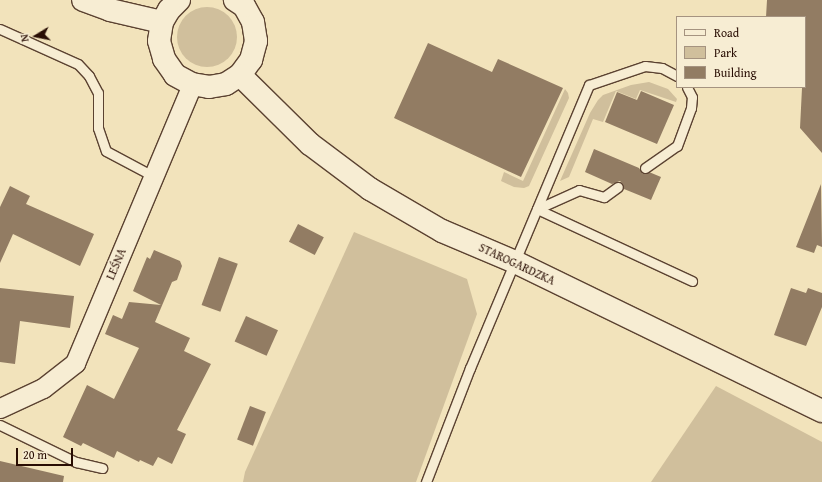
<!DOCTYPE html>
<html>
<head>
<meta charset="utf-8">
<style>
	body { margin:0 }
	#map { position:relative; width:822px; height:482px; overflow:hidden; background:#f2e3bb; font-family:"Gentium Book Plus",serif }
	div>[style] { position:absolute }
	.green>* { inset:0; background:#d0bf9c }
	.round { border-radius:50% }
	.building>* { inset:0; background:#927c63; transform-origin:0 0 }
	.roads { filter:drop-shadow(1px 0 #5b4231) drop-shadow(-1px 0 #5b4231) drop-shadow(0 1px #5b4231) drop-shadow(0 -1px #5b4231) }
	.lane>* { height:9px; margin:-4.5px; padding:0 4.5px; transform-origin:4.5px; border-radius:4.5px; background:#f7edd3 }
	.street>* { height:19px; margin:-9.5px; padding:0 9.5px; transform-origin:9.5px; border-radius:9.5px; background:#f7edd3 }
	.secondary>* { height:22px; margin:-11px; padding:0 11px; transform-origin:11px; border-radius:11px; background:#f7edd3 }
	span { translate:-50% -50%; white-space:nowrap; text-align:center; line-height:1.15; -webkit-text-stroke:3px #f7edd3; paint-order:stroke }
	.street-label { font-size:12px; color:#290d03 }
	.legend { position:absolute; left:676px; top:16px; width:130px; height:72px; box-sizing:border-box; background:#f7edd3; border:1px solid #a59380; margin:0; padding:5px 7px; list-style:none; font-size:12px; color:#290d03 }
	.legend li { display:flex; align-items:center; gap:8px; height:20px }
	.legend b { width:20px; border:1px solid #a59380 }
	.north { position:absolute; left:16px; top:16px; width:40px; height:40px; -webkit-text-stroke:3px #f7edd3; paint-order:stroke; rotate:260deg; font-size:11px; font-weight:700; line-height:16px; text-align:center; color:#290d03 }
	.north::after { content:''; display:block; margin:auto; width:14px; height:18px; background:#290d03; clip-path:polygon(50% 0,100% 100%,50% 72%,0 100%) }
	.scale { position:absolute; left:16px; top:448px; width:57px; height:18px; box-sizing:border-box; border:2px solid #290d03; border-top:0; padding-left:5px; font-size:12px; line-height:14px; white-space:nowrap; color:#290d03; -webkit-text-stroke:3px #f7edd3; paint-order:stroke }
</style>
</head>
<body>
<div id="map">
	<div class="green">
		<div class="round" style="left:177px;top:7px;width:60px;height:60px"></div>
		<div style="clip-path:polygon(649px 82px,668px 89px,677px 99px,676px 102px,640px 90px,636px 99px,616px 91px,603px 122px,593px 119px,569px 177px,560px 181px,590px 113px,598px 100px,603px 95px,631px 85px)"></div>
		<div style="clip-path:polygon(565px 89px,568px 93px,569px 98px,529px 186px,524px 188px,514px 187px,501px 181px,504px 172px,523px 181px)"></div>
		<div style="clip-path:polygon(354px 232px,467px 279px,477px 314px,416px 482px,243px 482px,245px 472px)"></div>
		<div style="clip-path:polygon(716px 386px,822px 442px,822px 482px,651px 482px)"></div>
	</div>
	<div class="building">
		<div style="clip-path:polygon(767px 0,822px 0,822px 153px,800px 128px,802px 88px,805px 88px,805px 17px,766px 17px)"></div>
		<div style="clip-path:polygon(428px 43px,492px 72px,498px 59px,563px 88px,521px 177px,394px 118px)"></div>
		<div style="clip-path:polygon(641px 91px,674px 105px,657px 144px,605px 122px,617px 92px,637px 100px)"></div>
		<div style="clip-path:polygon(594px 149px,639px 168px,643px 174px,649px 172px,661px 177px,651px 200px,624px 189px,623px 184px,620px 181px,612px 184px,585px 172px)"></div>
		<div style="clip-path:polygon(821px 184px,822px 247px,817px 245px,814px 253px,796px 247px)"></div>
		<div style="clip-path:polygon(10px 186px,30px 196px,26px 204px,94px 234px,80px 266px,13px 234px,0 263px,0 207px)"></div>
		<div style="left:298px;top:224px;width:29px;height:20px;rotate:27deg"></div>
		<div style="clip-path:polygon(154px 250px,180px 261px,182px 266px,177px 280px,172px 282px,155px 322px,190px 338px,184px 351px,211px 364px,177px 430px,186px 434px,172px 464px,158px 457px,153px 466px,140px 460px,139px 462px,117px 451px,114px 458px,83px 443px,81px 446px,63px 437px,87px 385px,114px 399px,139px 348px,105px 334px,113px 315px,122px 319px,129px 302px,161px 305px,133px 291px,147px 257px,150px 259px)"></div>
		<div style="left:219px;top:257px;width:20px;height:51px;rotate:20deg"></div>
		<div style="clip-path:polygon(0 288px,74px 296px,70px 328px,20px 321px,15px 364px,0 362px)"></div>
		<div style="clip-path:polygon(791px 288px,806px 293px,808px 288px,822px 293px,822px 307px,806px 346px,774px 335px)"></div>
		<div style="left:246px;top:316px;width:35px;height:28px;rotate:24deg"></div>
		<div style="left:250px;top:406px;width:17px;height:36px;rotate:21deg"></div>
		<div style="clip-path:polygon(0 461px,64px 476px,63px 482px,0 482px)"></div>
	</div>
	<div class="roads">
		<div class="lane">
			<div style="left:0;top:29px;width:85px;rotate:24.2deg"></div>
			<div style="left:78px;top:64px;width:16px;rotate:47deg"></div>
			<div style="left:89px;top:76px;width:19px;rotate:62deg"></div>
			<div style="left:98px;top:93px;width:35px;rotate:90deg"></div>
			<div style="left:98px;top:128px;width:24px;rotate:71deg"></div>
			<div style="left:106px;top:151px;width:53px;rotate:28deg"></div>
			<div style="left:645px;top:168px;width:39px;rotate:-35deg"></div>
			<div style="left:677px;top:146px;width:40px;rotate:-69.8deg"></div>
			<div style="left:691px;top:108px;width:11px;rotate:-85deg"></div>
			<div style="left:692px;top:97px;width:11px;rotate:-117deg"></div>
			<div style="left:537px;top:209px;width:171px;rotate:24.9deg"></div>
			<div style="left:537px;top:209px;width:46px;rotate:-24.3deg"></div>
			<div style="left:579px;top:190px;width:26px;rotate:16deg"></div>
			<div style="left:604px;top:197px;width:17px;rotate:-36deg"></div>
			<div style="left:0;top:425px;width:85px;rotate:26deg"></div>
			<div style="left:76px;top:462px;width:27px;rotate:13deg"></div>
			<div style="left:426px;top:482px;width:122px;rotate:-68.9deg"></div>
			<div style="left:470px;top:368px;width:307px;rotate:-67.2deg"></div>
			<div style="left:589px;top:85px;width:59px;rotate:-18.7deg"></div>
			<div style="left:645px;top:66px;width:17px;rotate:7deg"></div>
			<div style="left:662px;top:68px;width:17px;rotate:28deg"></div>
		</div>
		<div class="street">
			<div style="left:0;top:408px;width:47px;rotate:-24.9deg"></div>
			<div style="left:43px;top:388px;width:41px;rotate:-38deg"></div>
			<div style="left:75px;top:363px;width:303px;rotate:-67.2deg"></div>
		</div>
		<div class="secondary">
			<div style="left:83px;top:0;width:29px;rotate:20deg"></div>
			<div style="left:110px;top:10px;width:53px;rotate:13deg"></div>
			<div style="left:179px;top:0;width:14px;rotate:135deg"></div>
			<div style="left:169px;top:10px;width:14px;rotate:120deg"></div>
			<div style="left:162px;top:22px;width:19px;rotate:99deg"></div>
			<div style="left:159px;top:41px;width:19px;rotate:74deg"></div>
			<div style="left:164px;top:59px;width:19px;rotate:55deg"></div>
			<div style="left:175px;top:75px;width:19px;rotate:28deg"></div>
			<div style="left:192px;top:84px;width:17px;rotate:10deg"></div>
			<div style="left:209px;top:87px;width:17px;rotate:-10deg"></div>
			<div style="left:226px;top:84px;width:17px;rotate:-33deg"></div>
			<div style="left:240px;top:75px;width:19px;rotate:-54deg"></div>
			<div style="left:251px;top:60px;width:20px;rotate:-75deg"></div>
			<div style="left:256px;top:41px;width:19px;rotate:-99deg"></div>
			<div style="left:253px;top:22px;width:18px;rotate:-119deg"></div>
			<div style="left:244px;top:6px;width:11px;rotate:-146deg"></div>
			<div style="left:240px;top:75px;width:98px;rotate:44.6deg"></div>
			<div style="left:310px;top:144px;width:75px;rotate:36.9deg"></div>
			<div style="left:370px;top:189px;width:83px;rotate:30.3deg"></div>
			<div style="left:442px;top:231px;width:79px;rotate:23deg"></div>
			<div style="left:515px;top:262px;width:341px;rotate:25.9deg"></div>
		</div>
	</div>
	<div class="street-label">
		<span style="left:116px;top:264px;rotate:-67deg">LEŚNA</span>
		<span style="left:517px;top:264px;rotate:25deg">STAROGARDZKA</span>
	</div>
	<ul class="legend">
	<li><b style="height:5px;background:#f7edd3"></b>Road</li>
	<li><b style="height:11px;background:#d0bf9c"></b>Park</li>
	<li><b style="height:11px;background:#927c63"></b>Building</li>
	</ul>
	<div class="north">N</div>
	<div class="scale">20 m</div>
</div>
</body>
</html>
